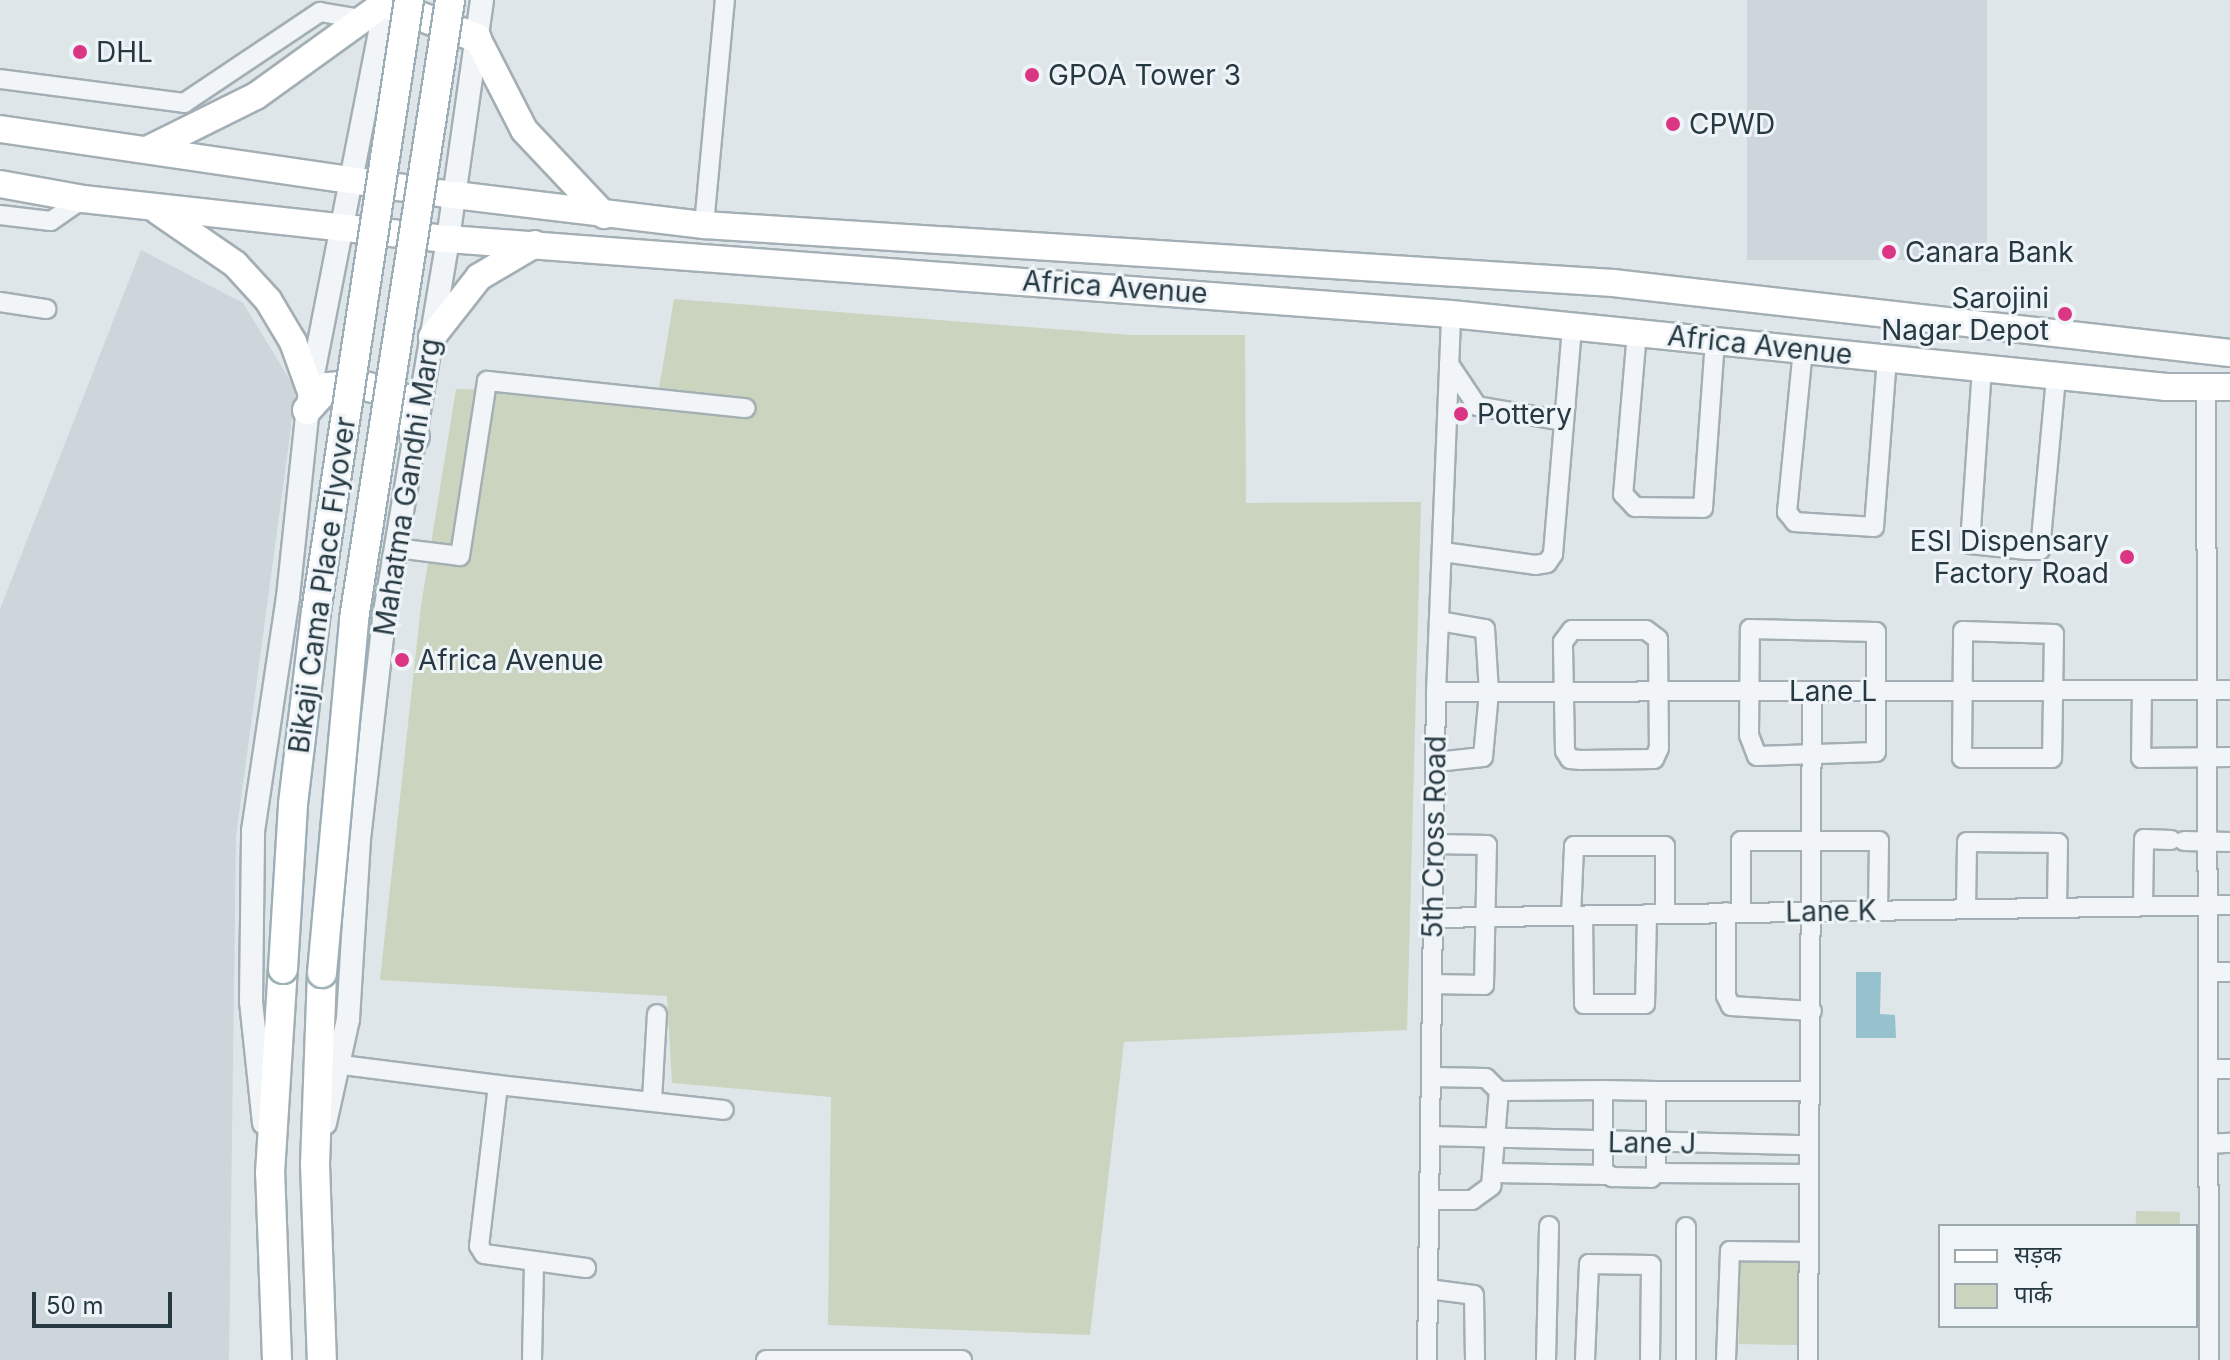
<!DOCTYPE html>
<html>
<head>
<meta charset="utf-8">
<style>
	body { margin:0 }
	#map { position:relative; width:2230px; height:1360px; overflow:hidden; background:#dee6e9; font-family:Inter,"Noto Sans Devanagari",sans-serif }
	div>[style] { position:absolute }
	.built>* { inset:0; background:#ccd6db; transform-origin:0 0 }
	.green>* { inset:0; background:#cbd4be; transform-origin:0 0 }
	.water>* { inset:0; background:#95c2cd }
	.roads { filter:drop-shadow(2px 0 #a3afb4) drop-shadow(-2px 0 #a3afb4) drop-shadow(0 2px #a3afb4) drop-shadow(0 -2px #a3afb4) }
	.minor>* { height:18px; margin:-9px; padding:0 9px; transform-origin:9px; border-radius:9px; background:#f1f5f7 }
	.tertiary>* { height:22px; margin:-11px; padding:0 11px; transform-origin:11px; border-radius:11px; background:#f1f5f7 }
	.secondary>* { height:26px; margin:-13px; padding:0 13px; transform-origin:13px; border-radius:13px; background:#fff }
	.primary>* { height:28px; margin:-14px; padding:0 14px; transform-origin:14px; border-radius:14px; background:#fff }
	.bridges { filter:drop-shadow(2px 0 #9cafb6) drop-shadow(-2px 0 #9cafb6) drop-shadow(0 2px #9cafb6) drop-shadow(0 -2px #9cafb6) }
	.primary-bridge>* { height:28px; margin:-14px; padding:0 14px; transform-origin:14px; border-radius:14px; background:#fff }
	.dots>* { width:22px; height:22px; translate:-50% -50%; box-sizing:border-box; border:4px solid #eef4f7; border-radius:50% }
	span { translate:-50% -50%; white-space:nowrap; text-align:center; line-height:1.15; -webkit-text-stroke:6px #eef4f7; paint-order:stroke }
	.poi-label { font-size:28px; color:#263942 }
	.left { translate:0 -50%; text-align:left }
	.right { translate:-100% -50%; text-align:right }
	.street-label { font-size:28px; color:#263942 }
	.legend { position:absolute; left:1938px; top:1224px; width:260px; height:104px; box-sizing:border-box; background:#eef4f7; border:2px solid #9ea9af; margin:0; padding:10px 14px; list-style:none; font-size:24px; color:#263942 }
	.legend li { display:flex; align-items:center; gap:16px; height:40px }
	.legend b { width:40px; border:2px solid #9ea9af }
	.scale { position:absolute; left:32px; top:1292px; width:140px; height:36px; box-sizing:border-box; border:4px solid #263942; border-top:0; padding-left:10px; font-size:24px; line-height:28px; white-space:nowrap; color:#263942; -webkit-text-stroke:6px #eef4f7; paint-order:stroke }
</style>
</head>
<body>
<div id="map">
	<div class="built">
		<div style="left:1747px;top:0;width:240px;height:260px"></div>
		<div style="clip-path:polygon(141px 250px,243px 303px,296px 390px,236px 836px,229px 1360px,0 1360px,0 609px)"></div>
	</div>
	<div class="green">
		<div style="clip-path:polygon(674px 299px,1130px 335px,1245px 335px,1246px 503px,1421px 502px,1407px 1030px,1124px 1042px,1090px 1335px,828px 1325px,831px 1097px,672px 1083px,667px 996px,380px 980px,421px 606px,456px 389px,658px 394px)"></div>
		<div style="left:2136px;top:1211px;width:44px;height:15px;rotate:1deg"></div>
		<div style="left:1740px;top:1260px;width:59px;height:84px;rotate:1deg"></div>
	</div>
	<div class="water">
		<div style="clip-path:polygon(1856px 972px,1881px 972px,1880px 1014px,1895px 1015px,1896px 1038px,1856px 1038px)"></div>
	</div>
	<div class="roads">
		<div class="minor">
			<div style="left:0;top:79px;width:186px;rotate:7.4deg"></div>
			<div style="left:184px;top:103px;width:164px;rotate:-33.8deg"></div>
			<div style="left:320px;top:12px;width:42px;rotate:9.7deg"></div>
			<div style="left:0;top:215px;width:51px;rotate:6.7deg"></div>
			<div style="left:51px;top:221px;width:39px;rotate:-35deg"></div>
			<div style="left:704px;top:225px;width:226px;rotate:-84.7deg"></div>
			<div style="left:0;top:302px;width:47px;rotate:8.7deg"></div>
			<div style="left:1637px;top:332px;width:163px;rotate:94.9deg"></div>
			<div style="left:1623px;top:494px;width:18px;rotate:47deg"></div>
			<div style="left:1635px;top:507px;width:68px;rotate:0.8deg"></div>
			<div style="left:1703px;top:508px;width:167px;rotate:-85.9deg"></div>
			<div style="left:1803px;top:349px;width:164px;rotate:95.6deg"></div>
			<div style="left:1787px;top:512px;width:13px;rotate:51deg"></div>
			<div style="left:1795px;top:522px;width:79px;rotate:3.6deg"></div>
			<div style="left:1874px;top:527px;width:169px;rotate:-85.6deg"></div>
			<div style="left:1449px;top:364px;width:50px;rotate:56.3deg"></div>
			<div style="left:1477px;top:406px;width:87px;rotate:9.9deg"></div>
			<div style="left:1982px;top:368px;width:176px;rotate:93.9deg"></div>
			<div style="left:1970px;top:544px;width:57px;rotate:6deg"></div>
			<div style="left:2027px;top:550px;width:13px"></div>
			<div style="left:2040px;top:550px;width:175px;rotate:-84.7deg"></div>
			<div style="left:2206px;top:387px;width:973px;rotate:89.82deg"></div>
			<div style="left:396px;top:548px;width:64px;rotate:7.1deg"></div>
			<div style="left:460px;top:556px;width:177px;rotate:-81.2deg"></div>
			<div style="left:487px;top:381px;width:260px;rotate:6deg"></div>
			<div style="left:1443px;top:552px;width:93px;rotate:8deg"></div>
			<div style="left:1535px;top:565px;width:12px;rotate:-9deg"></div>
			<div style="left:1547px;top:563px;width:11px;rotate:-56deg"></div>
			<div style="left:1553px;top:554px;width:229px;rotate:-85.2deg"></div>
			<div style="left:1750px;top:629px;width:126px;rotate:1.4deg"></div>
			<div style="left:1876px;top:632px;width:120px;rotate:90deg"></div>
			<div style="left:1876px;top:752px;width:119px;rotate:178.1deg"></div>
			<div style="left:1757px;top:756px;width:22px;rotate:-111deg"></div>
			<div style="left:1749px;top:735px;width:106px;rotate:-89.5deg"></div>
			<div style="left:1572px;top:630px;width:74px"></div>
			<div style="left:1646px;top:630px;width:15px;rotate:37deg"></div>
			<div style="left:1658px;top:639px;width:109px;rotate:89.5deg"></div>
			<div style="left:1659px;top:748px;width:12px;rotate:114deg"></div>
			<div style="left:1654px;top:759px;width:73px;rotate:179.2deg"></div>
			<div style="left:1581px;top:760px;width:11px;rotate:-175deg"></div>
			<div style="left:1570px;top:759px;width:9px;rotate:-122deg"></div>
			<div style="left:1565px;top:751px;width:109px;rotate:-91.1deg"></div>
			<div style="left:1563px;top:642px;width:15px;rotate:-53deg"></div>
			<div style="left:1963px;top:631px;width:91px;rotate:1.9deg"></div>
			<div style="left:2054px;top:634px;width:124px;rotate:90.9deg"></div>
			<div style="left:2052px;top:758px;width:90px;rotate:180deg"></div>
			<div style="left:1962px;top:758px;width:127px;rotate:-89.5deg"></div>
			<div style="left:2142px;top:690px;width:68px;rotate:90.8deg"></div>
			<div style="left:2141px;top:758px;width:89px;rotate:-0.6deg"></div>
			<div style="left:1436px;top:692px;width:794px;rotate:-0.14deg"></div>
			<div style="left:1436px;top:762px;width:47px;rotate:-6.1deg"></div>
			<div style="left:1483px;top:757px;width:65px;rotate:-84.7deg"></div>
			<div style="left:1489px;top:692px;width:63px;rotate:-93.6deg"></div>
			<div style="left:1485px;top:629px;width:47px;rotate:-170.1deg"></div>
			<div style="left:2184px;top:841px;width:46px;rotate:1.2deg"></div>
			<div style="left:2143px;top:906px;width:67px;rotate:-89.1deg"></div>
			<div style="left:2144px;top:839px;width:27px;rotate:2deg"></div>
			<div style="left:1966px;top:908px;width:66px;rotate:-89.1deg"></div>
			<div style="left:1967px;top:842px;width:91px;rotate:0.6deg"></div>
			<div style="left:2058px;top:843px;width:64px;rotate:90.9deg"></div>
			<div style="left:1726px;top:912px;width:84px;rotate:90deg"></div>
			<div style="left:1726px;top:996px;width:11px;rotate:63deg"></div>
			<div style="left:1731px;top:1006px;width:81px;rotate:3.5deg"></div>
			<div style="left:1741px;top:912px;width:71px;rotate:-90deg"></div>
			<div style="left:1741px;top:841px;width:138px"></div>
			<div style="left:1879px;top:841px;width:69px;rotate:90.8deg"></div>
			<div style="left:1571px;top:916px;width:70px;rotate:-87.5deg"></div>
			<div style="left:1574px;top:846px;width:91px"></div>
			<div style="left:1665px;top:846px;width:68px;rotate:90deg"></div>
			<div style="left:1583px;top:916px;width:88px;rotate:89.3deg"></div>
			<div style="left:1584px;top:1004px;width:61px"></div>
			<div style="left:1645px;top:1004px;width:90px;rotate:-88.7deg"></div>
			<div style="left:1432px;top:918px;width:798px;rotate:-0.93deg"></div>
			<div style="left:2208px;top:972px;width:22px"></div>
			<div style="left:1432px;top:984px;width:52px;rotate:1.1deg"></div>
			<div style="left:1484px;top:985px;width:140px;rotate:-88.8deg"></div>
			<div style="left:1487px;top:845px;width:53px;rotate:-178.9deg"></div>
			<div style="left:327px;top:1063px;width:172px;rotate:7.3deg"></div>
			<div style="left:498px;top:1085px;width:162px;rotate:96.7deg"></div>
			<div style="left:479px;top:1246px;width:9px;rotate:58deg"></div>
			<div style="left:484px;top:1254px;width:103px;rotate:7.8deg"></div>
			<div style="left:2208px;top:1069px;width:22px"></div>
			<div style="left:498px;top:1085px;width:227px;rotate:6.3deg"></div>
			<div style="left:1603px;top:1090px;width:53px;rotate:1.1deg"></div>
			<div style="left:1499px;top:1091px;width:104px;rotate:-0.6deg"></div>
			<div style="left:1603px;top:1090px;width:81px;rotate:90deg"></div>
			<div style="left:1603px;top:1171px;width:11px;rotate:34deg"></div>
			<div style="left:1612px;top:1177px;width:39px;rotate:1deg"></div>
			<div style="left:1651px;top:1178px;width:7px;rotate:-45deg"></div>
			<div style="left:1656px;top:1173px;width:82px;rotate:-90deg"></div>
			<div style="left:1656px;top:1091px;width:153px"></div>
			<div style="left:652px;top:1100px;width:86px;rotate:-86.7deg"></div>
			<div style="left:1430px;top:1136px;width:378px;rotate:1.4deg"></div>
			<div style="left:2208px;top:1144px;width:22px;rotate:-3deg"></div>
			<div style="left:1495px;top:1173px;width:111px;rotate:1deg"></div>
			<div style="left:1656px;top:1173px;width:152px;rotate:0.4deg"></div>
			<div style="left:1430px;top:1200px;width:42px"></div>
			<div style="left:1472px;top:1200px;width:24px;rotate:-36deg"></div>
			<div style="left:1491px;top:1186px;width:95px;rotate:-85.2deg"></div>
			<div style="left:1499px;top:1091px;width:18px;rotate:-135deg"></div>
			<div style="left:1486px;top:1078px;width:55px;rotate:-179deg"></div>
			<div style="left:1428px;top:1289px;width:46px;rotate:7.4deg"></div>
			<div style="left:1474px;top:1295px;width:65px;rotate:89.1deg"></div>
			<div style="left:532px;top:1360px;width:99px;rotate:-88.8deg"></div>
			<div style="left:766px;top:1360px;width:196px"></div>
			<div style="left:1427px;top:1360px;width:668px;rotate:-89.23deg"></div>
			<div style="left:1436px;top:692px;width:378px;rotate:-87.7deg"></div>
			<div style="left:1546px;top:1360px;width:134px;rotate:-88.7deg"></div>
			<div style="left:1585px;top:1360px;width:96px;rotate:-87.6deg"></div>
			<div style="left:1589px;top:1264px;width:62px;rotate:0.9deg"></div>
			<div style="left:1651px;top:1265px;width:95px;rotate:90.6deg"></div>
			<div style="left:1686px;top:1360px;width:133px;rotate:-90deg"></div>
			<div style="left:1726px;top:1360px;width:109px;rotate:-87.9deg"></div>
			<div style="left:1730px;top:1251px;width:78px;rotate:0.7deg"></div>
			<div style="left:1808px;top:1360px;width:669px;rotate:-89.66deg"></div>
		</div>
		<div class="tertiary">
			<div style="left:264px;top:1123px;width:123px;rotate:-96.1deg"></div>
			<div style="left:251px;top:1001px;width:170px;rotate:-89.3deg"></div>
			<div style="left:253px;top:831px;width:237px;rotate:-81.5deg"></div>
			<div style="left:288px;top:597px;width:209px;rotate:-84deg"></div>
			<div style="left:310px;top:389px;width:396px;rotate:-78.9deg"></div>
			<div style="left:325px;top:1123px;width:107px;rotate:-77.5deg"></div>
			<div style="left:348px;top:1019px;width:180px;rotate:-86.5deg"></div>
			<div style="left:359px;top:839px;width:222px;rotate:-83.5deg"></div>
			<div style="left:384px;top:618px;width:384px;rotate:-80.4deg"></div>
			<div style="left:448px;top:239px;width:241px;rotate:-81.9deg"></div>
		</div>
		<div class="secondary">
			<div style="left:477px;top:38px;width:103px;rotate:62.9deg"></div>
			<div style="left:524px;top:130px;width:117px;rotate:46.7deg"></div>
			<div style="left:0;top:129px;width:460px;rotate:8.3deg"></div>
			<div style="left:455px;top:195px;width:251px;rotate:6.9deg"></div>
			<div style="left:704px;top:225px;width:911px;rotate:3.65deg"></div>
			<div style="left:1613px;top:283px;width:621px;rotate:6.47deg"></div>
			<div style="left:149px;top:149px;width:119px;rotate:-26.4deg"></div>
			<div style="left:256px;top:96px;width:159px;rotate:-35.8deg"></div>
			<div style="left:0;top:184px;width:84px;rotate:10.2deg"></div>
			<div style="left:83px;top:199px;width:367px;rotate:6.3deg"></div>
			<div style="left:448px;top:239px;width:1006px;rotate:4.28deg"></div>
			<div style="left:1451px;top:314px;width:719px;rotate:5.83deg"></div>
			<div style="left:2166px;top:387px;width:64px"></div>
			<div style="left:158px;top:211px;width:93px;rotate:34.5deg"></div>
			<div style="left:235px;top:264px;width:49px;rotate:47.5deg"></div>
			<div style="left:268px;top:300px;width:49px;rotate:59.2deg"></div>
			<div style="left:293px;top:342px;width:50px;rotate:70.1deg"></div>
			<div style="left:432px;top:337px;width:76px;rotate:-51.9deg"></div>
			<div style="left:479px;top:277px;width:65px;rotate:-30.5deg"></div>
		</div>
		<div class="primary">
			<div style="left:385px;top:3px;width:98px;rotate:20.8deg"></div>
			<div style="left:307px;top:410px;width:31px;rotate:-48deg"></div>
			<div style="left:328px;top:387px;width:31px;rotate:-4deg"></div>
			<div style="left:359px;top:385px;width:24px;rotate:12deg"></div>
			<div style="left:382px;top:390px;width:26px;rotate:21deg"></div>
			<div style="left:406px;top:399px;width:39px;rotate:77deg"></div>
			<div style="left:322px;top:973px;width:191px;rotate:92.1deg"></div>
			<div style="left:315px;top:1164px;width:196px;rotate:88deg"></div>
			<div style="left:277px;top:1360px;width:187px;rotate:-92.1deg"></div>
			<div style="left:270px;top:1173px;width:204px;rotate:-86.4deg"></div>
		</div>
	</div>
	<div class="bridges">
		<div class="primary-bridge">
			<div style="left:283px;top:969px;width:165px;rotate:-86.5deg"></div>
			<div style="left:293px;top:804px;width:193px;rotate:-83.2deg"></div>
			<div style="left:316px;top:612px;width:619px;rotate:-81.36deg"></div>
			<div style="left:322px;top:973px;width:355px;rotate:-84.8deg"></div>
			<div style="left:354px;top:619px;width:626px;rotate:-81.18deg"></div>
		</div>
	</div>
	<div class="dots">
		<div style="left:80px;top:52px;background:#db3684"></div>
		<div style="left:1032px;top:75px;background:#db3684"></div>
		<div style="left:1673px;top:124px;background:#db3684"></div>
		<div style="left:1889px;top:252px;background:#db3684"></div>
		<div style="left:2065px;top:314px;background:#db3684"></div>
		<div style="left:1461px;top:414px;background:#db3684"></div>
		<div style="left:2127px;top:557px;background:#db3684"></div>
		<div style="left:402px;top:660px;background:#db3684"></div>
	</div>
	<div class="poi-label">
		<span class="left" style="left:96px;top:52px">DHL</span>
		<span class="left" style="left:1048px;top:75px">GPOA Tower 3</span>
		<span class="left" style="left:1689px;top:124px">CPWD</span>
		<span class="left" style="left:1905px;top:252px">Canara Bank</span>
		<span class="right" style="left:2049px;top:314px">Sarojini<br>Nagar Depot</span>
		<span class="left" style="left:1477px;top:414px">Pottery</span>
		<span class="right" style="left:2109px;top:557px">ESI Dispensary<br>Factory Road</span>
		<span class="left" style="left:418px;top:660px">Africa Avenue</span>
	</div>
	<div class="street-label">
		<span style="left:1115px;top:287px;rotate:4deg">Africa Avenue</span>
		<span style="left:1760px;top:345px;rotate:6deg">Africa Avenue</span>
		<span style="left:407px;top:487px;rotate:-81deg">Mahatma Gandhi Marg</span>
		<span style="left:322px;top:585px;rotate:-82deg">Bikaji Cama Place Flyover</span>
		<span style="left:1833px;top:691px">Lane L</span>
		<span style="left:1434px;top:837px;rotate:-89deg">5th Cross Road</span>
		<span style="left:1831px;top:911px;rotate:-1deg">Lane K</span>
		<span style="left:1652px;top:1143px;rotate:1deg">Lane J</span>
	</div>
	<ul class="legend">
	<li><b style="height:10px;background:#fff"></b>सड़क</li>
	<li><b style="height:22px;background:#cbd4be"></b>पार्क</li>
	</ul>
	<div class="scale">50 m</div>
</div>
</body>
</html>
